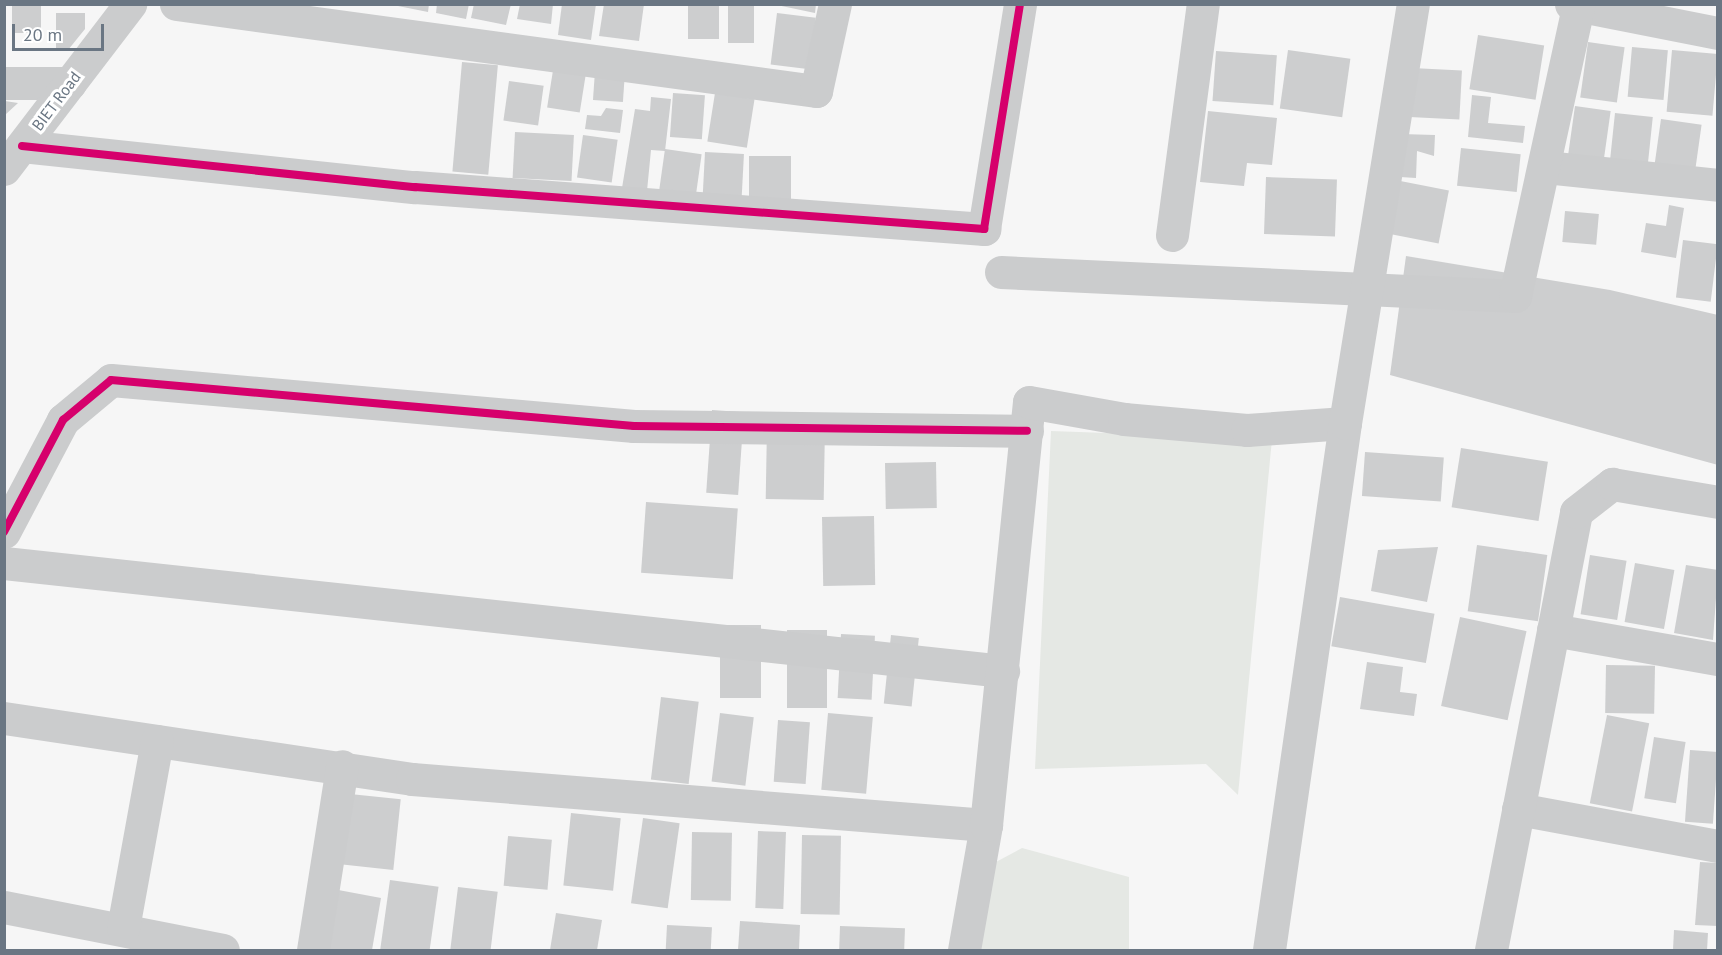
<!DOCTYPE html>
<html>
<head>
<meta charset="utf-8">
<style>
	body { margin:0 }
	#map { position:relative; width:1722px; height:955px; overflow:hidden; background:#f6f6f6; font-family:"PT Sans",sans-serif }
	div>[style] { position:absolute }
	.green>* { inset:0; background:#e5e8e4 }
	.building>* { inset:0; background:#cdcecf; transform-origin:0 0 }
	.minor>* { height:33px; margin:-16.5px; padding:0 16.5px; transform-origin:16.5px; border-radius:16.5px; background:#cbcccd }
	.tertiary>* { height:33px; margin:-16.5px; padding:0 16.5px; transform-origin:16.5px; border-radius:16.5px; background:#cbcccd }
	.cycleway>* { height:8px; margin:-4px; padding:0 4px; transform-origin:4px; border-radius:4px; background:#d6006c }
	span { translate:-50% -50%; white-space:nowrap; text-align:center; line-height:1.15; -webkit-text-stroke:6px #fff; paint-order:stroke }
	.street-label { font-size:16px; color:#6a7683 }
	.frame { position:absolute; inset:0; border:6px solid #6a7683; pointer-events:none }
	.scale { position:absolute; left:12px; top:24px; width:92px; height:27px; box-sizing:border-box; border:3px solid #6a7683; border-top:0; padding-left:8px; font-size:18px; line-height:21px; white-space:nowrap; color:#6a7683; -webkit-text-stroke:4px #fff; paint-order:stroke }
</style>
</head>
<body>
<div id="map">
	<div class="green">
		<div style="clip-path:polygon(1051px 431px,1272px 439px,1238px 795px,1206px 764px,1035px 769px)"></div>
		<div style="clip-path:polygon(1022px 848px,1129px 877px,1129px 950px,979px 950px,979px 871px)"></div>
	</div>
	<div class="building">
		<div style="left:12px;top:4px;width:29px;height:29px"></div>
		<div style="clip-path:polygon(388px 4px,429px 4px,428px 12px)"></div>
		<div style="clip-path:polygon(437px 4px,469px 4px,466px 19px,436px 13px)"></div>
		<div style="clip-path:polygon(474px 4px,511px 4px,506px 25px,471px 18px)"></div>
		<div style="clip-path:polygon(520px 4px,553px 4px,551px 24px,517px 19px)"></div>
		<div style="clip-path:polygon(562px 4px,596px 4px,591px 40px,558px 35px)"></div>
		<div style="clip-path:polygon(604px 4px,644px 4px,639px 41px,599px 36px)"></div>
		<div style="left:688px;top:4px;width:31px;height:35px"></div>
		<div style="left:728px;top:4px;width:26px;height:39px"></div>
		<div style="clip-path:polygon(772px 4px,816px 4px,815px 13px)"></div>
		<div style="clip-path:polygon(56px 13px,85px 13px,85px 29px,68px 50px,56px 50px)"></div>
		<div style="left:777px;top:13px;width:39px;height:52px;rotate:7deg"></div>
		<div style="left:1478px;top:35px;width:67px;height:55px;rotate:9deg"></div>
		<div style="left:1588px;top:42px;width:37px;height:56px;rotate:8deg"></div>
		<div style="left:1632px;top:47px;width:36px;height:50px;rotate:5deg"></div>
		<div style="left:1288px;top:50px;width:63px;height:59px;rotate:8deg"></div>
		<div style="left:1672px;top:50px;width:46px;height:62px;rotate:5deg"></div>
		<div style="left:1216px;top:51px;width:61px;height:50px;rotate:4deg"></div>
		<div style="left:462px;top:62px;width:36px;height:110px;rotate:5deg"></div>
		<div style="left:554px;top:64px;width:33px;height:44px;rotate:9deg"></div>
		<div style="left:1412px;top:68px;width:50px;height:49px;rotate:3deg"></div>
		<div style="left:595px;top:71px;width:30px;height:29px;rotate:4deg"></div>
		<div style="left:509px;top:81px;width:35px;height:40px;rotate:8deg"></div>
		<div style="left:673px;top:93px;width:32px;height:44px;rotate:4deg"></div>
		<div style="left:715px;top:93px;width:40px;height:49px;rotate:9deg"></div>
		<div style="clip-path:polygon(1472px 95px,1491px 97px,1488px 123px,1525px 126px,1523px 143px,1468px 137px)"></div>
		<div style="clip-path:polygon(651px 97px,671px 99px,665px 151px,651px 150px,647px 191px,622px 188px,635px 109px,650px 111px)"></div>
		<div style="clip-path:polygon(5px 101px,18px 103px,5px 115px)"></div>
		<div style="left:1575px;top:106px;width:36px;height:49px;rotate:8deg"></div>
		<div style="clip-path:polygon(606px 108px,623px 110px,620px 133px,585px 129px,587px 115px,601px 116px)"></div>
		<div style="clip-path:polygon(1208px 111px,1277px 118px,1272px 165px,1247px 163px,1244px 186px,1200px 182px)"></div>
		<div style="left:1615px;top:113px;width:38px;height:48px;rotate:6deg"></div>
		<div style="left:1661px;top:119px;width:41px;height:50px;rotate:8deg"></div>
		<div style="left:515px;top:132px;width:59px;height:46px;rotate:3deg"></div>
		<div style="clip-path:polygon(1401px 134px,1435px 135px,1434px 156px,1417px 151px,1416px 178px,1400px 177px)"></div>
		<div style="left:583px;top:135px;width:35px;height:43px;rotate:8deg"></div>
		<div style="left:1461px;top:148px;width:60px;height:38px;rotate:6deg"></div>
		<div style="left:665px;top:149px;width:37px;height:50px;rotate:8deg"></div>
		<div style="left:705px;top:152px;width:39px;height:52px;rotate:3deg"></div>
		<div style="left:749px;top:156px;width:42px;height:51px"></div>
		<div style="left:1266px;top:177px;width:71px;height:57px;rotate:2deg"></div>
		<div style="left:1390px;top:179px;width:60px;height:54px;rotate:11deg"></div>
		<div style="clip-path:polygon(1669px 205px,1684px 208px,1676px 258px,1641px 252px,1646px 223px,1666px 226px)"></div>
		<div style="left:1565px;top:211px;width:34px;height:31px;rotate:5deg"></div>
		<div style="left:1683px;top:240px;width:35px;height:58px;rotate:7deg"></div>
		<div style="clip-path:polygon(1406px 256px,1610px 290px,1718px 315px,1718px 465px,1390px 375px)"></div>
		<div style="left:712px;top:410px;width:32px;height:83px;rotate:4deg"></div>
		<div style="left:767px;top:425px;width:58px;height:74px;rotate:1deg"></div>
		<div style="left:1461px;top:448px;width:88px;height:60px;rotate:9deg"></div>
		<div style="left:1365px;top:452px;width:79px;height:44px;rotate:4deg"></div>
		<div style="left:936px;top:462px;width:46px;height:51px;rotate:89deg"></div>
		<div style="left:646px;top:502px;width:92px;height:71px;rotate:4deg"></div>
		<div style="left:874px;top:516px;width:69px;height:52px;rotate:89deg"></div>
		<div style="left:1477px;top:545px;width:71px;height:67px;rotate:8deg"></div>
		<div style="clip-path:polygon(1438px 547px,1427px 602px,1371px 591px,1378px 550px)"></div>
		<div style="left:1590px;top:555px;width:37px;height:60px;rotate:9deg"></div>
		<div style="left:1635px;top:563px;width:40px;height:60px;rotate:10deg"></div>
		<div style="clip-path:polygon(1686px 565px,1718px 570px,1713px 640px,1674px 633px)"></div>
		<div style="left:1340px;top:597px;width:96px;height:50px;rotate:10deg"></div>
		<div style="left:1460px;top:617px;width:68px;height:91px;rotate:12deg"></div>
		<div style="left:720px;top:625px;width:41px;height:73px"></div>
		<div style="left:787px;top:630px;width:40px;height:78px"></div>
		<div style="left:841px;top:634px;width:34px;height:64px;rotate:3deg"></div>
		<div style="left:891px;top:635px;width:28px;height:69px;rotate:6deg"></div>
		<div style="clip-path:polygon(1367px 662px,1403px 667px,1400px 692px,1417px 694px,1414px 716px,1360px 709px)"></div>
		<div style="left:1606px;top:665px;width:49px;height:48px;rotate:1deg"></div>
		<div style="left:661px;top:697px;width:38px;height:83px;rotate:7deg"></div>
		<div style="left:720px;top:713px;width:34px;height:69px;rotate:7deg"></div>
		<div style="left:828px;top:713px;width:45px;height:77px;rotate:5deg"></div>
		<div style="left:1607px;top:715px;width:43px;height:90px;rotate:11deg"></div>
		<div style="left:778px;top:720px;width:32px;height:62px;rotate:4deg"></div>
		<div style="left:1654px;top:737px;width:32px;height:62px;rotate:9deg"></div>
		<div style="left:1690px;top:750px;width:28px;height:72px;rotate:4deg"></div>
		<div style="left:350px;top:794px;width:51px;height:71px;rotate:6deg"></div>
		<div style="left:571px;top:813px;width:50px;height:73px;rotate:6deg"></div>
		<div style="left:643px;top:818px;width:37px;height:86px;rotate:8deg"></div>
		<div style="left:758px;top:831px;width:28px;height:77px;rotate:2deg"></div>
		<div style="left:692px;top:832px;width:40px;height:68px;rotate:1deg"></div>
		<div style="left:802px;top:835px;width:39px;height:79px;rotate:1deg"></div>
		<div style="left:508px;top:836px;width:44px;height:50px;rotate:5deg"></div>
		<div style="clip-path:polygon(1700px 862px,1718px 863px,1718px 926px,1695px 925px)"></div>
		<div style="left:390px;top:880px;width:49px;height:71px;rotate:8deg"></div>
		<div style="left:458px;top:887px;width:40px;height:64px;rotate:7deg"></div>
		<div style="clip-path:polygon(333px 889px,381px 898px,372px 950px,322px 950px)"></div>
		<div style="clip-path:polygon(556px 913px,602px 920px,597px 950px,550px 950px)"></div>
		<div style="clip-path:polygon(740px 921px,800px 925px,799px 950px,738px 950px)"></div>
		<div style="left:667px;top:925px;width:45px;height:25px;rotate:3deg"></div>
		<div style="left:840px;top:926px;width:65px;height:24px;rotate:2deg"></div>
		<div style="clip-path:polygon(1674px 930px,1708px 933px,1707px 950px,1673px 950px)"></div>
	</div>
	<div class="minor">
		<div style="left:176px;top:4px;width:646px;rotate:7.74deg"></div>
		<div style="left:816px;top:91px;width:89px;rotate:-77.7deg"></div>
		<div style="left:1571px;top:4px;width:150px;rotate:11.2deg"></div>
		<div style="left:4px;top:83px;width:66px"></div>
		<div style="left:22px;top:146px;width:395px;rotate:6deg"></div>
		<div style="left:415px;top:187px;width:571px;rotate:4.22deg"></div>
		<div style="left:984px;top:229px;width:228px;rotate:-80.9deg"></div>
		<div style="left:1545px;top:167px;width:174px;rotate:5.9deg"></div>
		<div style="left:1172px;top:235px;width:233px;rotate:-82.4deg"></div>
		<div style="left:1001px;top:272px;width:515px;rotate:2.67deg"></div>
		<div style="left:1515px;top:296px;width:297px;rotate:-77.7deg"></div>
		<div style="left:4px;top:532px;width:127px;rotate:-62.2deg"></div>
		<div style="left:63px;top:420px;width:62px;rotate:-39.8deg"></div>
		<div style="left:111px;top:380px;width:525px;rotate:5.03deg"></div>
		<div style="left:634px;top:426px;width:393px;rotate:0.7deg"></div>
		<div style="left:4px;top:563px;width:1005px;rotate:6.17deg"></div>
		<div style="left:1553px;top:630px;width:168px;rotate:10deg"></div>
		<div style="left:4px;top:718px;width:413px;rotate:8.5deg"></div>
		<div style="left:412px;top:779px;width:576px;rotate:4.58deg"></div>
		<div style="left:1518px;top:809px;width:203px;rotate:10.5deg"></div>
		<div style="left:4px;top:907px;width:223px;rotate:11.1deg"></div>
		<div style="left:123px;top:928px;width:190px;rotate:-79.7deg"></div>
		<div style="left:313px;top:950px;width:186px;rotate:-81deg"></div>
		<div style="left:964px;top:950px;width:127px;rotate:-80deg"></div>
		<div style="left:986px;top:825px;width:425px;rotate:-84.2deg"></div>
		<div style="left:1029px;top:402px;width:97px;rotate:10.1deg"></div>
		<div style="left:1124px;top:419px;width:123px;rotate:5.1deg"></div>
		<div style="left:1247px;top:430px;width:98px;rotate:-4.1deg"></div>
		<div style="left:1269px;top:950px;width:532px;rotate:-81.79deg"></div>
		<div style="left:1345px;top:423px;width:424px;rotate:-80.8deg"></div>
		<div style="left:1491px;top:950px;width:446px;rotate:-79deg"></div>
		<div style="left:1576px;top:512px;width:46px;rotate:-37.9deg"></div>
		<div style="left:1612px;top:484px;width:108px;rotate:9.6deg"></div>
	</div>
	<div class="tertiary">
		<div style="left:4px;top:169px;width:208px;rotate:-52.6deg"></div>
	</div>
	<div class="cycleway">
		<div style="left:22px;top:146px;width:395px;rotate:6deg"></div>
		<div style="left:415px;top:187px;width:571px;rotate:4.22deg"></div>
		<div style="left:984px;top:229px;width:228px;rotate:-80.9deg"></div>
		<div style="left:4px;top:532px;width:127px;rotate:-62.2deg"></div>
		<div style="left:63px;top:420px;width:62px;rotate:-39.8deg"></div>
		<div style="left:111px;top:380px;width:525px;rotate:5.03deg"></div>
		<div style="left:634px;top:426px;width:393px;rotate:0.7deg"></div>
	</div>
	<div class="street-label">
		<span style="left:56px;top:101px;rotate:-53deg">BIET Road</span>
	</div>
	<div class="frame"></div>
	<div class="scale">20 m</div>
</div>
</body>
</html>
